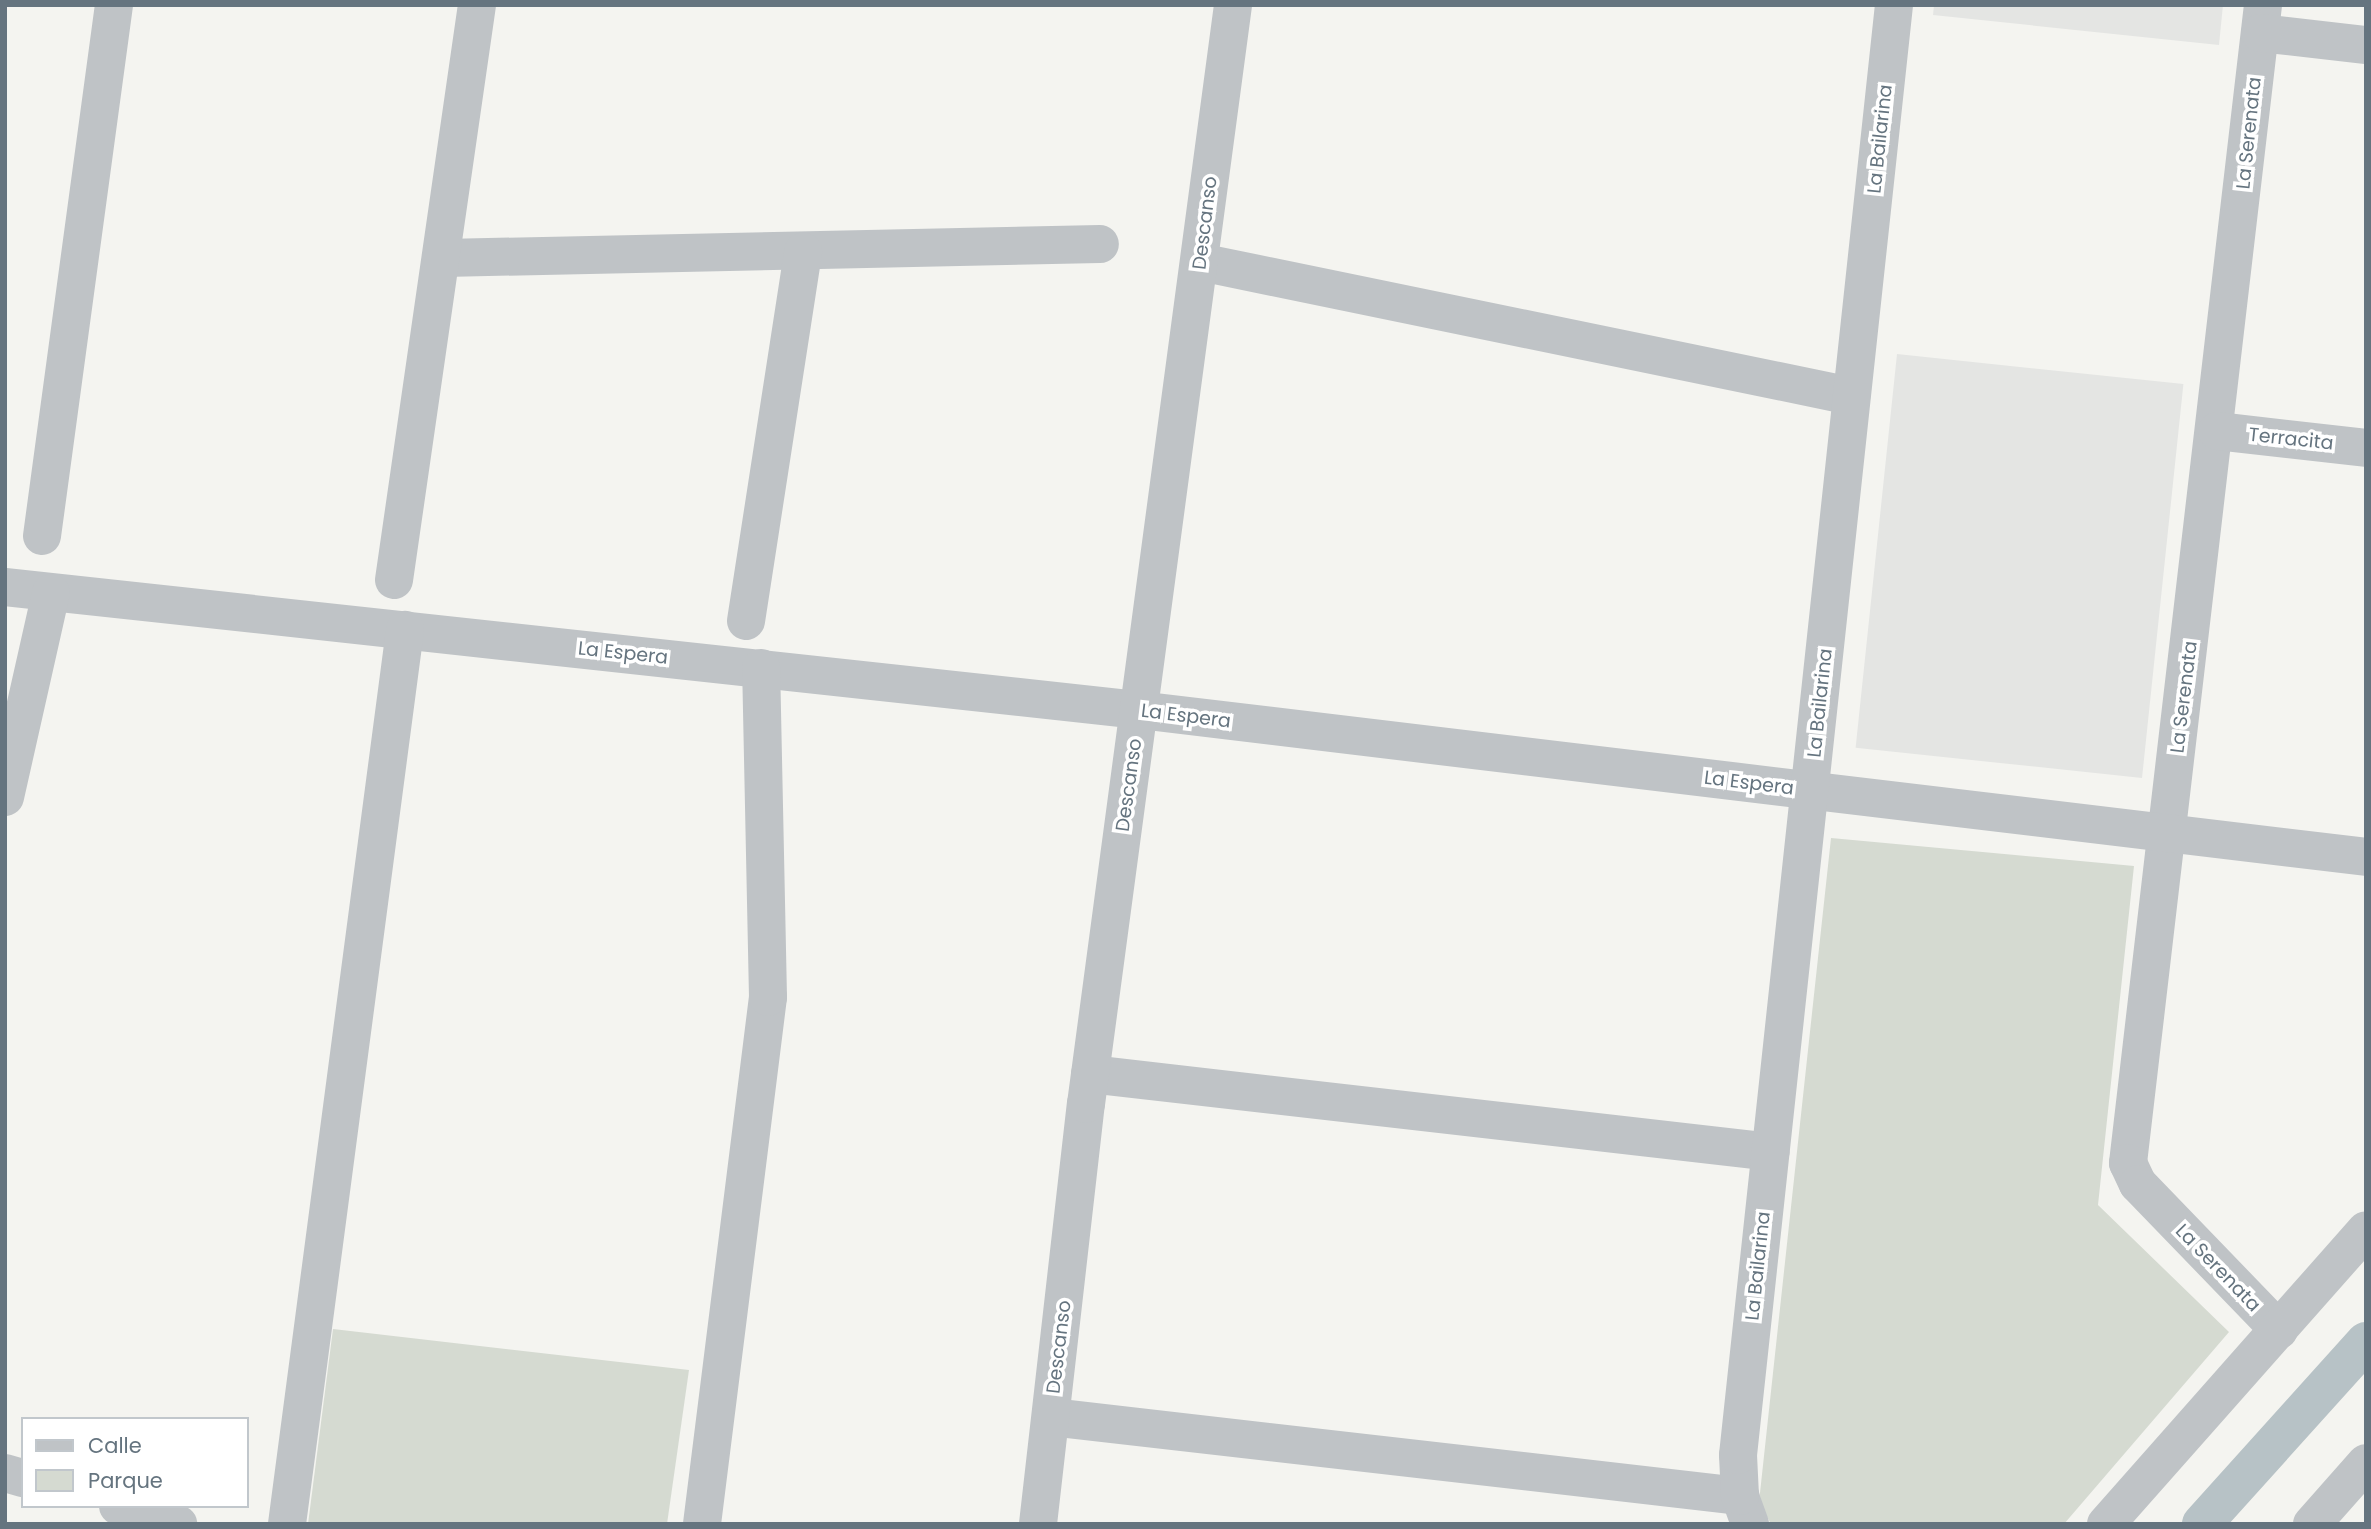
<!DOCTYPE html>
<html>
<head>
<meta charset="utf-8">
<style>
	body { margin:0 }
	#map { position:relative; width:2371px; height:1529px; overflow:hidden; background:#f4f4f0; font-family:Poppins,sans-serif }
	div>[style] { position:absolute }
	.built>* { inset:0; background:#e4e5e3; transform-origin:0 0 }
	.green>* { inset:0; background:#d5dad1 }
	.canal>* { height:40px; margin:-20px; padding:0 20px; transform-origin:20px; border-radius:20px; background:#b7c2c6 }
	.minor>* { height:38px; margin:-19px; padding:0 19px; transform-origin:19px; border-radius:19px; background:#bfc3c6 }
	span { translate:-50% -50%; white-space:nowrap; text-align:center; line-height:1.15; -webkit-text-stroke:7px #fff; paint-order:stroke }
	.street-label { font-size:19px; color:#65747f }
	.frame { position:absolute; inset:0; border:7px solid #65747f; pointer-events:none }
	.legend { position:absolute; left:21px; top:1417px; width:228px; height:91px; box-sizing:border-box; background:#fff; border:2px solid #c1c7cc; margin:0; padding:9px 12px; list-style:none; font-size:21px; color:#65747f }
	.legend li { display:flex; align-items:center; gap:14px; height:35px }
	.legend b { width:35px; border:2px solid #c1c7cc }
</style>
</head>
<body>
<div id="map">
	<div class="built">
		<div style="clip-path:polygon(1934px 5px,2223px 5px,2219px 45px,1933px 15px)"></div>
		<div style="left:1897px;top:354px;width:288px;height:396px;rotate:6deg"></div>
	</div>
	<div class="green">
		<div style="clip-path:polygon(1831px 838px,2134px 866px,2098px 1205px,2229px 1332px,2064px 1524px,1771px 1524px,1759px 1502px)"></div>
		<div style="clip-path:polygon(333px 1329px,689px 1370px,667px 1524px,308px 1524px)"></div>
	</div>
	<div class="canal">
		<div style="left:2202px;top:1524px;width:245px;rotate:-48deg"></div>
	</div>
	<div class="minor">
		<div style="left:2263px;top:5px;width:1166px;rotate:96.65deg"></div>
		<div style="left:2128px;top:1163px;width:23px;rotate:65deg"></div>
		<div style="left:2138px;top:1184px;width:203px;rotate:46deg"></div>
		<div style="left:2260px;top:33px;width:107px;rotate:6.5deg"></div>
		<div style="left:444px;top:258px;width:656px;rotate:-1.22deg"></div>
		<div style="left:1200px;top:262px;width:665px;rotate:11.63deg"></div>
		<div style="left:2217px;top:431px;width:150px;rotate:6.5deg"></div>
		<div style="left:42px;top:536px;width:536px;rotate:-82.28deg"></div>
		<div style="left:394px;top:580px;width:581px;rotate:-81.79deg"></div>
		<div style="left:5px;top:587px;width:1141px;rotate:6.19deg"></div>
		<div style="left:1139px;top:710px;width:1236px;rotate:6.83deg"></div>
		<div style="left:746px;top:621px;width:374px;rotate:-81.2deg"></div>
		<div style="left:5px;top:797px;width:209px;rotate:-77.3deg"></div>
		<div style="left:1090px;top:1074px;width:685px;rotate:6.53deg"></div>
		<div style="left:1051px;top:1417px;width:694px;rotate:6.54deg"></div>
		<div style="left:5px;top:1473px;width:19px;rotate:16deg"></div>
		<div style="left:118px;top:1506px;width:63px;rotate:16.7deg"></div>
		<div style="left:287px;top:1524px;width:902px;rotate:-82.48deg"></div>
		<div style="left:702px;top:1524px;width:531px;rotate:-82.86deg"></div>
		<div style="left:768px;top:997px;width:329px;rotate:-91.2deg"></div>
		<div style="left:1038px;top:1524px;width:423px;rotate:-83.5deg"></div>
		<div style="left:1086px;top:1104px;width:1109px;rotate:-82.38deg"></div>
		<div style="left:1750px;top:1524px;width:30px;rotate:-110deg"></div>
		<div style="left:1740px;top:1496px;width:41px;rotate:-92.8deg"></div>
		<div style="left:1738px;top:1455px;width:1458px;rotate:-83.86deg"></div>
		<div style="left:2106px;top:1524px;width:392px;rotate:-48.5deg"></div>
		<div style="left:2312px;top:1524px;width:81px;rotate:-48.5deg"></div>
	</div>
	<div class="street-label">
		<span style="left:2249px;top:133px;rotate:-84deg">La Serenata</span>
		<span style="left:1880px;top:139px;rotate:-84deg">La Bailarina</span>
		<span style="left:1205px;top:223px;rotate:-83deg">Descanso</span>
		<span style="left:2291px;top:439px;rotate:6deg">Terracita</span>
		<span style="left:623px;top:653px;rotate:6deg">La Espera</span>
		<span style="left:2184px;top:697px;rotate:-83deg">La Serenata</span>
		<span style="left:1820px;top:703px;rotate:-84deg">La Bailarina</span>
		<span style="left:1186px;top:716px;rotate:7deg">La Espera</span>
		<span style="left:1749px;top:783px;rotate:7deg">La Espera</span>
		<span style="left:1129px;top:785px;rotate:-82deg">Descanso</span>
		<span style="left:1758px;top:1266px;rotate:-84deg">La Bailarina</span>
		<span style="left:2218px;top:1268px;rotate:46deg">La Serenata</span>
		<span style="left:1059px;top:1347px;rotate:-83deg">Descanso</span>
	</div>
	<div class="frame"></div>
	<ul class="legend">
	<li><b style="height:9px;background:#bfc3c6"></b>Calle</li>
	<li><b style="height:19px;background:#d5dad1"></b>Parque</li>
	</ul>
</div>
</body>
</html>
